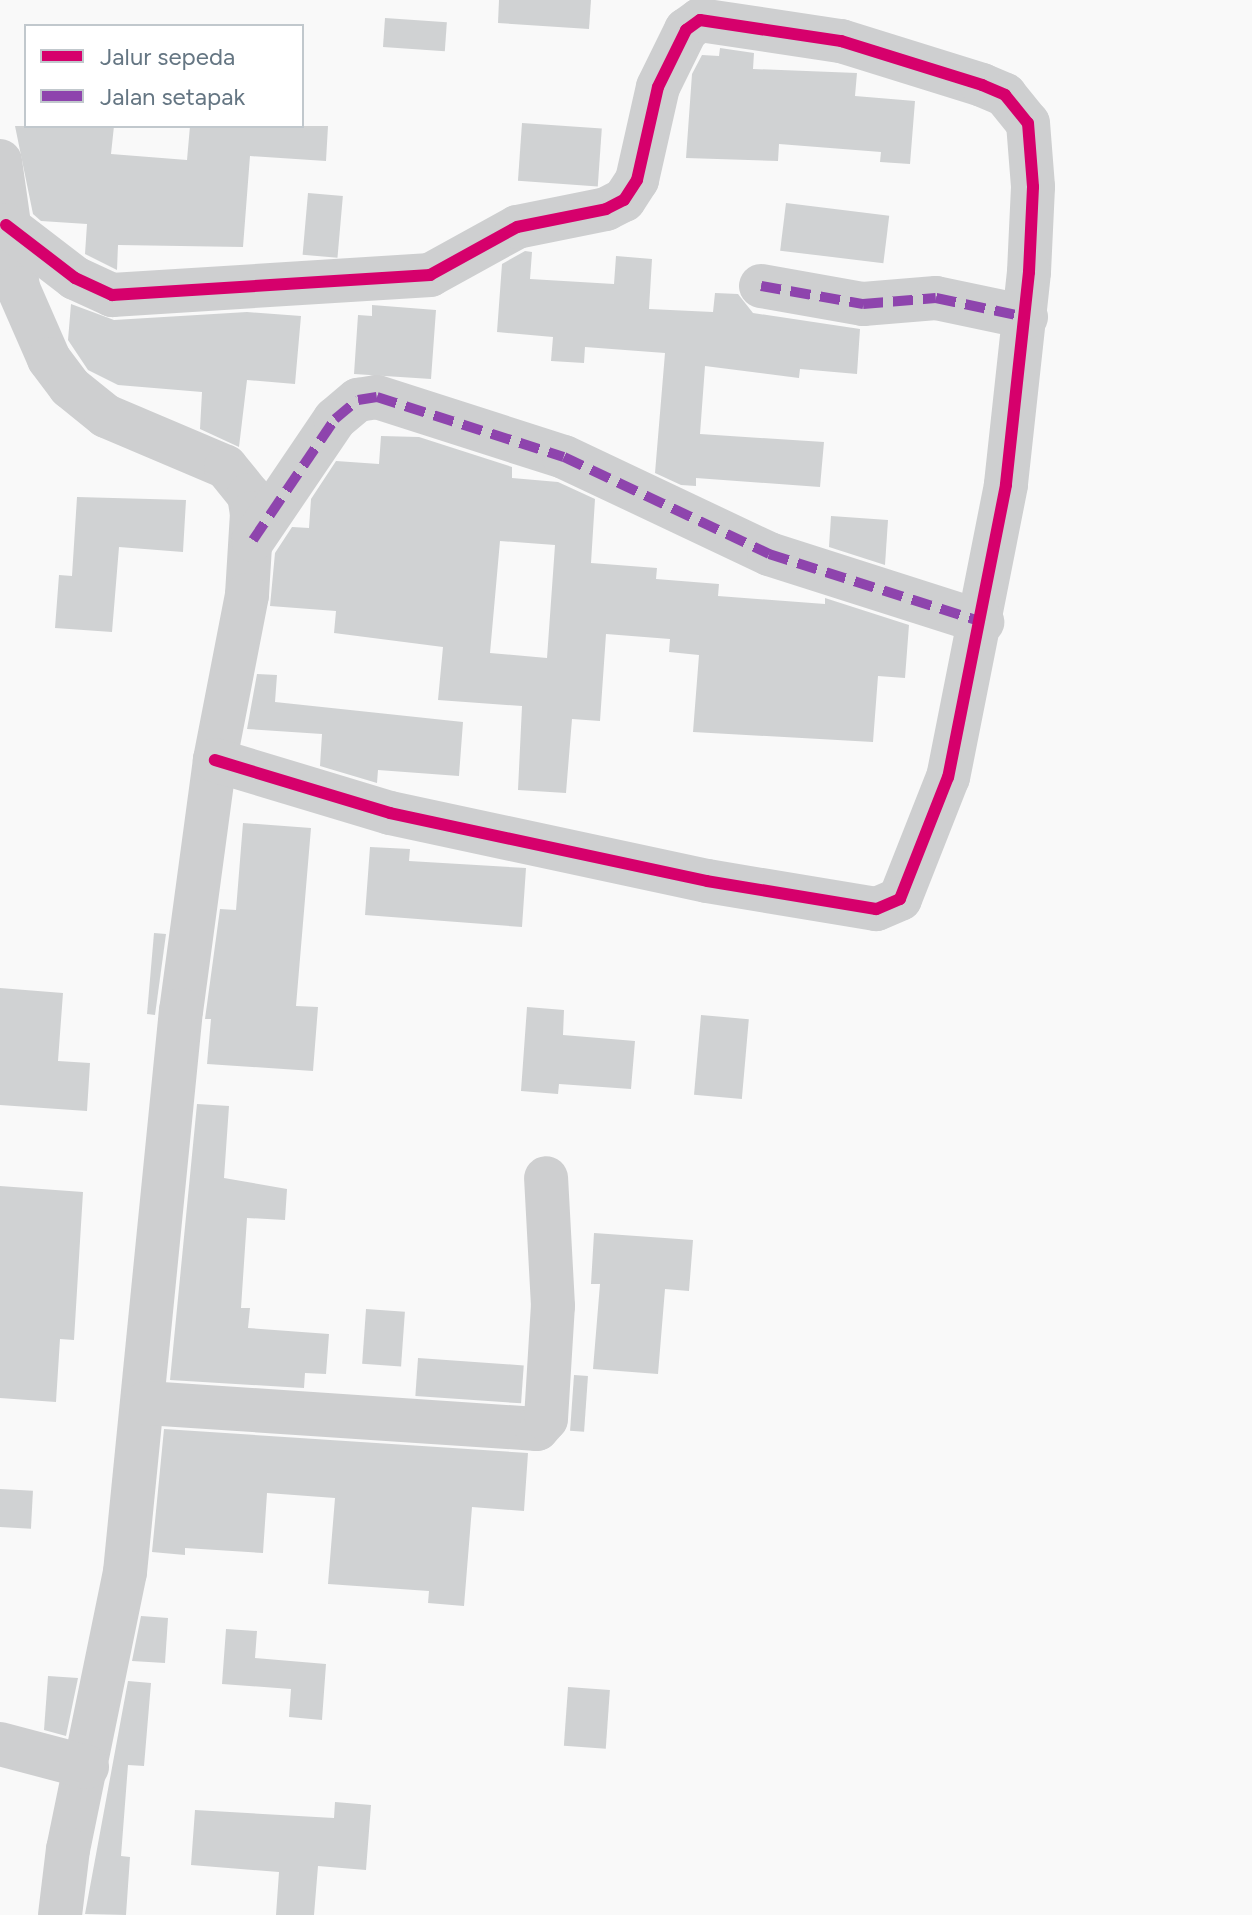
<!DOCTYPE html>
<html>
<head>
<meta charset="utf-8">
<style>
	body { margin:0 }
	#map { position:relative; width:1252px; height:1915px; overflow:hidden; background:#f9f9f9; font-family:Figtree,sans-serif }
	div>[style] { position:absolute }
	.building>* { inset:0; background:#d0d2d3; transform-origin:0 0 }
	.minor>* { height:44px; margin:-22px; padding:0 22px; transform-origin:22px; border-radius:22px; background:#cecfd0 }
	.quiet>* { height:10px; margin-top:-5px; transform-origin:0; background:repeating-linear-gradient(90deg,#8e44ad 0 20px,transparent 0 30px) }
	.cycleway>* { height:12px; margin:-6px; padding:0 6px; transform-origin:6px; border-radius:6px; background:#d6006c }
	span { translate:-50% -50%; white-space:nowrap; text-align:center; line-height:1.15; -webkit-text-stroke:8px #fff; paint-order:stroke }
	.legend { position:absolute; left:24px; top:24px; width:280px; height:104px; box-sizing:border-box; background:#fff; border:2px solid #c1c8cd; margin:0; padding:10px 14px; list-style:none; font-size:24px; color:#657683 }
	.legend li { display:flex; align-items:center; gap:16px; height:40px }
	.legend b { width:40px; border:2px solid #c1c8cd }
</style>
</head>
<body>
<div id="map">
	<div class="building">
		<div style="clip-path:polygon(499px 0,591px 0,589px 29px,498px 23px)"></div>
		<div style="left:385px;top:18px;width:62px;height:29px;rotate:4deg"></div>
		<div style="clip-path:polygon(720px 48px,754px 53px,753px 69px,857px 73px,855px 96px,915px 101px,910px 164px,880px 162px,881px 152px,779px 144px,778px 161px,686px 158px,692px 74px,702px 55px,719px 56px)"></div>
		<div style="left:522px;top:123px;width:80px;height:58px;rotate:4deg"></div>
		<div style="clip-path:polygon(15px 126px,114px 126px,111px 154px,187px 160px,190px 126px,328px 126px,326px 161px,250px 156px,243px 247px,118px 245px,117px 270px,85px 254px,87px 224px,41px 221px,33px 214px)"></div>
		<div style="left:308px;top:193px;width:35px;height:62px;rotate:5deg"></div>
		<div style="left:786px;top:203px;width:104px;height:48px;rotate:7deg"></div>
		<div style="clip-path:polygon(525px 251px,532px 252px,530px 279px,614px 284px,616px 256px,652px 259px,649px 309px,713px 312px,715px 293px,738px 294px,753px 313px,860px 329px,857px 374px,800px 369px,799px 378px,705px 366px,700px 434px,824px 442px,820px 487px,696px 478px,696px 486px,681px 485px,655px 473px,665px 353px,585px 347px,584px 363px,551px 361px,553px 337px,497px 332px,502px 264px)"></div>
		<div style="clip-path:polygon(71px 304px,114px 320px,247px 312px,301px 316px,295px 384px,247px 380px,239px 447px,200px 429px,202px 392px,118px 385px,88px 370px,68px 340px)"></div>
		<div style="clip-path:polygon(372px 305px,436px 310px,431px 379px,354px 374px,358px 315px,372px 316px)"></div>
		<div style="clip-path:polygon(evenodd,381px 436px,419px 437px,512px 467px,512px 478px,558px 482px,595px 499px,591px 563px,657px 568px,656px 579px,719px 584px,718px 596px,825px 604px,825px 598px,909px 625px,905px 678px,878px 676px,873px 742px,693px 732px,699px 655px,669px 652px,670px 639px,606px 634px,600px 721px,572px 719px,566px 793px,518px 790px,522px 706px,438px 700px,443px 647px,334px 633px,336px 611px,270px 606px,275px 553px,292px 527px,309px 528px,311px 499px,336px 461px,379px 464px,381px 436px,500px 541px,555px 545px,547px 658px,490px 653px,500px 541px)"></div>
		<div style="clip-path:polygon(77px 497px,186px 500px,183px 552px,119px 547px,112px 632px,55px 628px,59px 575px,72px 576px)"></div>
		<div style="clip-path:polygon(831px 516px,888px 520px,885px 565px,829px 547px)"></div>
		<div style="clip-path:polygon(257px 674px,277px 675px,275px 702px,463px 722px,459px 776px,378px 770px,377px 783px,320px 766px,322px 734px,247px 729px)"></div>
		<div style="clip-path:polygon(243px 823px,311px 828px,296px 1006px,318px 1007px,313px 1071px,207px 1064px,211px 1019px,205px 1019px,220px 909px,236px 910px)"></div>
		<div style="clip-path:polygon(370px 847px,410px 849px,409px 861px,526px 868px,522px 927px,365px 915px)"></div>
		<div style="clip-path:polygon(154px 933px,166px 934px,155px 1015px,147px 1014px)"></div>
		<div style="clip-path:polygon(0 988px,63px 993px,58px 1061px,90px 1063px,87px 1111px,0 1105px)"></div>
		<div style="clip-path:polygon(527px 1007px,564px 1010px,563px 1035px,635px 1041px,631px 1089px,559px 1084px,558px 1094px,521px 1091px)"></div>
		<div style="left:701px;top:1015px;width:48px;height:80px;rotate:5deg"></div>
		<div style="clip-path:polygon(197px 1104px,229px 1106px,224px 1178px,287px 1189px,285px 1220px,247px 1218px,241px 1308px,250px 1308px,248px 1328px,329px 1334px,326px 1374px,305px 1373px,304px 1388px,170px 1380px)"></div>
		<div style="clip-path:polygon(0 1186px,83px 1192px,74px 1340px,60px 1339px,56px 1402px,0 1398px)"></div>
		<div style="clip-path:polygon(594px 1233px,693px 1240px,689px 1291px,665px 1289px,658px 1374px,593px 1369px,600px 1284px,591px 1284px)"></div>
		<div style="left:366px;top:1309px;width:39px;height:55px;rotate:4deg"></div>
		<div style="left:418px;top:1358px;width:106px;height:38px;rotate:4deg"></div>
		<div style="left:574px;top:1375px;width:14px;height:56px;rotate:4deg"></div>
		<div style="clip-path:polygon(164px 1429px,528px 1453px,524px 1511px,472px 1507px,464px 1606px,428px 1603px,429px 1591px,328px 1584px,335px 1498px,267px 1493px,263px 1553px,185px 1548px,185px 1555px,152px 1552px)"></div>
		<div style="left:0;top:1489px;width:33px;height:38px;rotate:3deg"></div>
		<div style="clip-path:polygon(141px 1616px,168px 1618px,165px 1663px,132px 1661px)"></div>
		<div style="clip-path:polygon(226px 1629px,257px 1631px,255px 1658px,326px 1664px,322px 1720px,289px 1717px,291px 1689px,222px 1684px)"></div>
		<div style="clip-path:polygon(48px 1676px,78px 1678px,66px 1736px,44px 1730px)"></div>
		<div style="clip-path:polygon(128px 1681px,151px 1683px,144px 1766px,128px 1765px,121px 1856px,130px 1857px,126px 1915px,85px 1914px)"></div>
		<div style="left:568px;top:1687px;width:42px;height:59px;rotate:4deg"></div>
		<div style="clip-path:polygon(335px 1802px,371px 1805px,366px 1870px,318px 1866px,314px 1915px,276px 1915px,279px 1872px,191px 1865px,195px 1810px,334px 1818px)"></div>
	</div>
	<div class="minor">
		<div style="left:0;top:161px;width:128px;rotate:81.9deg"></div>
		<div style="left:18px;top:288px;width:77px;rotate:66.4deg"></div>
		<div style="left:49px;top:359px;width:35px;rotate:53deg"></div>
		<div style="left:70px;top:387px;width:46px;rotate:38.9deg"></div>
		<div style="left:106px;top:416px;width:130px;rotate:23deg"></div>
		<div style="left:226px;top:467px;width:36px;rotate:51deg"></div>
		<div style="left:249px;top:495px;width:18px;rotate:81deg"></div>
		<div style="left:252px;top:513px;width:82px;rotate:93.5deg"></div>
		<div style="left:247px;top:595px;width:168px;rotate:101deg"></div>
		<div style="left:215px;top:760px;width:252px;rotate:97.7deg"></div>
		<div style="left:181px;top:1010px;width:565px;rotate:95.69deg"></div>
		<div style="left:125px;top:1572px;width:283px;rotate:101.6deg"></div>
		<div style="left:68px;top:1849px;width:66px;rotate:96.9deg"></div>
		<div style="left:6px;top:225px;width:87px;rotate:37.5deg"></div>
		<div style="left:75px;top:278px;width:41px;rotate:24.7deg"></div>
		<div style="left:112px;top:295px;width:319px;rotate:-3.6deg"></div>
		<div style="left:430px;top:275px;width:99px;rotate:-28.9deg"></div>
		<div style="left:517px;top:227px;width:91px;rotate:-11.4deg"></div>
		<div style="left:606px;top:209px;width:20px;rotate:-27deg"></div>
		<div style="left:624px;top:200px;width:24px;rotate:-57deg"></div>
		<div style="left:637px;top:180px;width:95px;rotate:-77.3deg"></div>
		<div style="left:658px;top:87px;width:64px;rotate:-63.8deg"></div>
		<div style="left:686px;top:30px;width:17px;rotate:-36deg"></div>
		<div style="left:700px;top:20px;width:143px;rotate:8.5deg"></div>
		<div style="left:841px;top:41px;width:148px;rotate:17.3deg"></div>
		<div style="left:982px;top:85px;width:25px;rotate:23deg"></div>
		<div style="left:1005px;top:95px;width:36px;rotate:51deg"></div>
		<div style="left:1028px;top:123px;width:64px;rotate:85.5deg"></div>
		<div style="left:1033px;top:187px;width:85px;rotate:92.7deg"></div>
		<div style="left:1029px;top:272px;width:214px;rotate:96.2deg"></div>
		<div style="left:1006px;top:485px;width:298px;rotate:101.2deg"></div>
		<div style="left:948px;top:777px;width:131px;rotate:111.5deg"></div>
		<div style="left:900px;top:899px;width:26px;rotate:157deg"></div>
		<div style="left:876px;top:909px;width:171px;rotate:-170.6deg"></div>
		<div style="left:707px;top:881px;width:324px;rotate:-167.9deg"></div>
		<div style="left:390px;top:813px;width:183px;rotate:-163.2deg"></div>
		<div style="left:761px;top:286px;width:104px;rotate:10deg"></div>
		<div style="left:863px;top:304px;width:73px;rotate:-4.7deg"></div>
		<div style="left:936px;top:298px;width:92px;rotate:11.9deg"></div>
		<div style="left:253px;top:540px;width:146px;rotate:-55.9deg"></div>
		<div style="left:335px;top:419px;width:30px;rotate:-40deg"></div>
		<div style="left:358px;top:400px;width:19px;rotate:-9deg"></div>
		<div style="left:377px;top:397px;width:196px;rotate:17.8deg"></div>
		<div style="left:564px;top:457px;width:227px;rotate:25.3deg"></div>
		<div style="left:769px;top:554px;width:224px;rotate:17.7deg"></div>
		<div style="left:146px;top:1403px;width:392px;rotate:3.8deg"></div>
		<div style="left:537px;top:1429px;width:13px;rotate:-48deg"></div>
		<div style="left:546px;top:1419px;width:113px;rotate:-86.5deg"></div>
		<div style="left:553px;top:1306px;width:128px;rotate:-93.1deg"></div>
		<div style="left:0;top:1744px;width:90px;rotate:14.8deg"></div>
	</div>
	<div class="quiet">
		<div style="left:761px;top:286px;width:104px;rotate:10deg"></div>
		<div style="left:863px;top:304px;width:73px;rotate:-4.7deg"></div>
		<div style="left:936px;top:298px;width:92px;rotate:11.9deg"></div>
		<div style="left:253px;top:540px;width:146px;rotate:-55.9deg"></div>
		<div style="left:335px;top:419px;width:30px;rotate:-40deg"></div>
		<div style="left:358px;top:400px;width:19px;rotate:-9deg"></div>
		<div style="left:377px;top:397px;width:196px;rotate:17.8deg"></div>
		<div style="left:564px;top:457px;width:227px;rotate:25.3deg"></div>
		<div style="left:769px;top:554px;width:224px;rotate:17.7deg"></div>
	</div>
	<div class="cycleway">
		<div style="left:6px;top:225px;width:87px;rotate:37.5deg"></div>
		<div style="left:75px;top:278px;width:41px;rotate:24.7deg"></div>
		<div style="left:112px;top:295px;width:319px;rotate:-3.6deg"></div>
		<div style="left:430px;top:275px;width:99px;rotate:-28.9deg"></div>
		<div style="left:517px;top:227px;width:91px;rotate:-11.4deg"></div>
		<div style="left:606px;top:209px;width:20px;rotate:-27deg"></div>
		<div style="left:624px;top:200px;width:24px;rotate:-57deg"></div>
		<div style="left:637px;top:180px;width:95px;rotate:-77.3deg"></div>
		<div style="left:658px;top:87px;width:64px;rotate:-63.8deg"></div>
		<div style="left:686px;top:30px;width:17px;rotate:-36deg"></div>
		<div style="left:700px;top:20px;width:143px;rotate:8.5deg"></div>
		<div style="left:841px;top:41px;width:148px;rotate:17.3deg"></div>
		<div style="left:982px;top:85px;width:25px;rotate:23deg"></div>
		<div style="left:1005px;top:95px;width:36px;rotate:51deg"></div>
		<div style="left:1028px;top:123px;width:64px;rotate:85.5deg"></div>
		<div style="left:1033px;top:187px;width:85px;rotate:92.7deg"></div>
		<div style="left:1029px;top:272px;width:214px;rotate:96.2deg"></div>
		<div style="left:1006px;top:485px;width:298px;rotate:101.2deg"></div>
		<div style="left:948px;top:777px;width:131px;rotate:111.5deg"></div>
		<div style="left:900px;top:899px;width:26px;rotate:157deg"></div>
		<div style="left:876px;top:909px;width:171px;rotate:-170.6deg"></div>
		<div style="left:707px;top:881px;width:324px;rotate:-167.9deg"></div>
		<div style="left:390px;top:813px;width:183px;rotate:-163.2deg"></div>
	</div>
	<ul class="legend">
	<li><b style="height:10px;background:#d6006c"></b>Jalur sepeda</li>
	<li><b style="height:10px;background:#8e44ad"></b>Jalan setapak</li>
	</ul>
</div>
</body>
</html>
